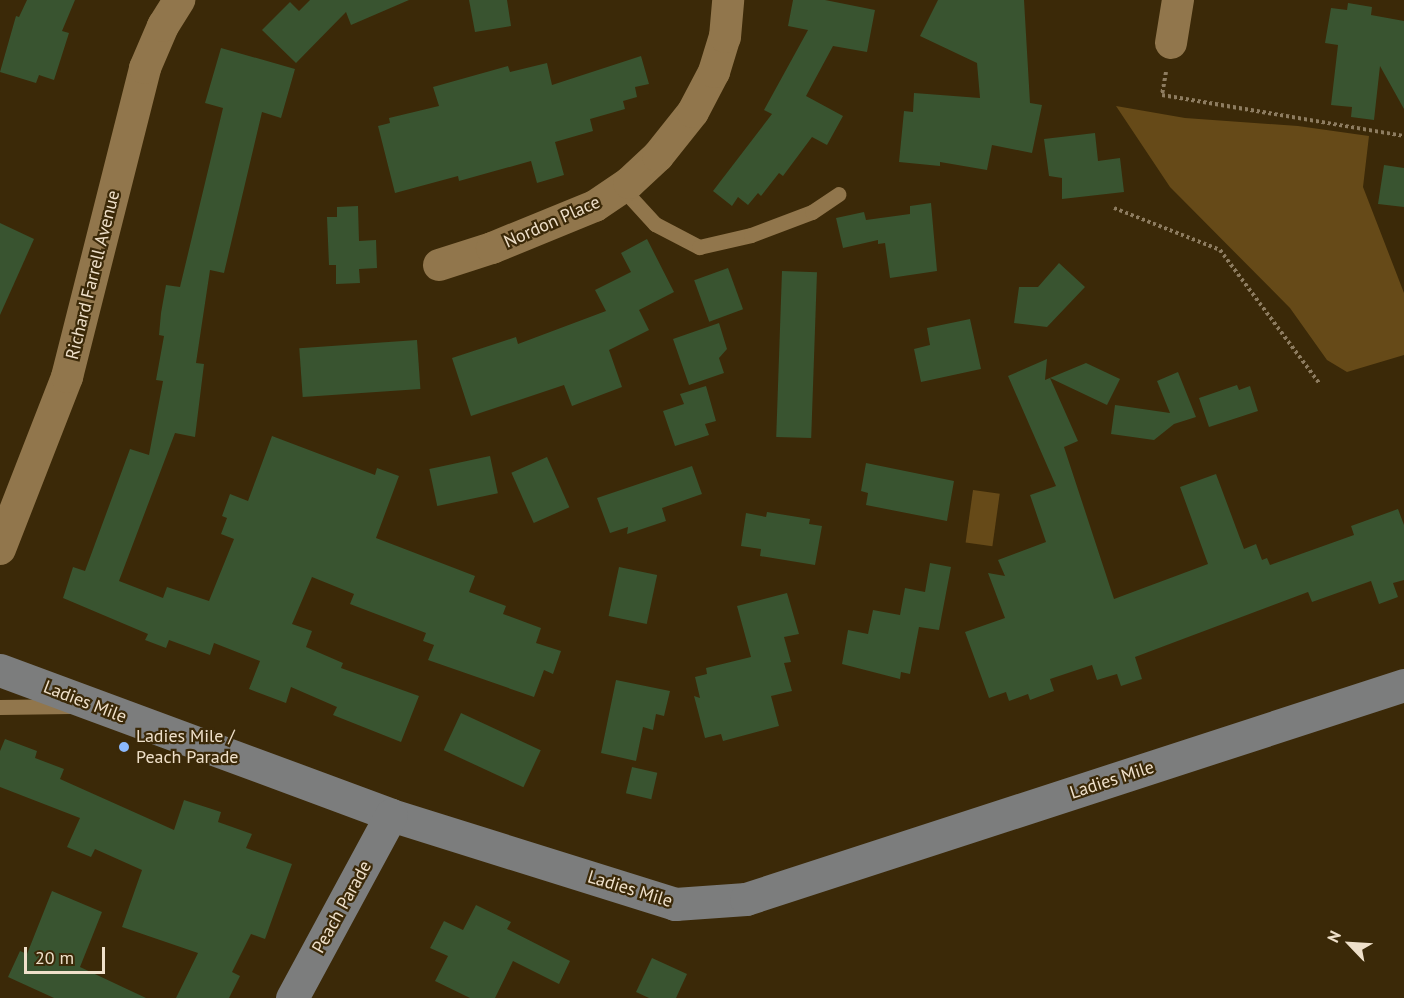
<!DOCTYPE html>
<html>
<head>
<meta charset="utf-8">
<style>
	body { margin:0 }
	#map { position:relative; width:1404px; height:998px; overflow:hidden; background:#3b2908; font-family:"PT Sans",sans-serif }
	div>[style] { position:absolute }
	.green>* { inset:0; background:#664a18; transform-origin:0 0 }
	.building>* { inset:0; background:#395430; transform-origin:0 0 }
	.path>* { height:4px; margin-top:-2px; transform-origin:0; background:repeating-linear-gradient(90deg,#8d7c60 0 3px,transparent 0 6px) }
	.lane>* { height:15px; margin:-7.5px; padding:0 7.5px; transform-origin:7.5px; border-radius:7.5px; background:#91764c }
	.street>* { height:32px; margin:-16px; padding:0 16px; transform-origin:16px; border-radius:16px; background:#91764c }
	.secondary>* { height:33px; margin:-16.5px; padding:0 16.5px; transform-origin:16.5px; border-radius:16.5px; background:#7c7d7d }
	.dots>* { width:16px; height:16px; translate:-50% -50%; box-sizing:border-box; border:3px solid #3b2908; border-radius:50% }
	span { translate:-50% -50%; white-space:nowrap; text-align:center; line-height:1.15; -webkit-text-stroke:4.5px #3b2908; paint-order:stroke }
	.street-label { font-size:18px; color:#efe0ca }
	.poi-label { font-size:18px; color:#efe0ca }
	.left { translate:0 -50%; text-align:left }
	.north { position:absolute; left:1320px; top:914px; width:60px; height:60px; -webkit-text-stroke:4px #3b2908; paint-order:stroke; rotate:295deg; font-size:16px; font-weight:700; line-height:24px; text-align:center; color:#efe0ca }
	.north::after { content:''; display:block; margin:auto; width:21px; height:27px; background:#efe0ca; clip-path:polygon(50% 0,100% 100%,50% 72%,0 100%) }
	.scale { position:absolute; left:24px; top:947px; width:81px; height:27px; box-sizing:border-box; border:3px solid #efe0ca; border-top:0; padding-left:8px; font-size:18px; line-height:21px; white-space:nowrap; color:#efe0ca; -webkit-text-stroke:4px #3b2908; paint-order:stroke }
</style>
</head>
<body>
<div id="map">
	<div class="green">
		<div style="clip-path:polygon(1116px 106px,1185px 118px,1298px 126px,1369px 136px,1363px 187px,1404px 293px,1404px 355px,1347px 372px,1327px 360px,1290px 308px,1170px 187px)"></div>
		<div style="left:973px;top:490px;width:27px;height:53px;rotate:8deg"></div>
	</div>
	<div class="building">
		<div style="clip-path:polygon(27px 0,75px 0,62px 31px,69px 33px,54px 80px,39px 75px,36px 83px,0 72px,16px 16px,19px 17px)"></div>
		<div style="clip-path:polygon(310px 0,409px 0,351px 25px,346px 12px,296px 63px,262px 30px,290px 2px,299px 11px)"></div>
		<div style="clip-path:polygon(469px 0,507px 0,511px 26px,475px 32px)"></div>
		<div style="clip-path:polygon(793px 0,825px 0,875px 10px,867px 52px,833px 46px,806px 96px,843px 116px,827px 145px,812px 137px,783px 176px,779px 173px,761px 196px,758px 193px,748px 205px,738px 197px,732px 206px,713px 191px,772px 114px,764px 110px,808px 30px,788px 26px)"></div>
		<div style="clip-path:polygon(938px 0,1024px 0,1030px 103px,1042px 105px,1032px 153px,992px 145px,987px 170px,940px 162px,940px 166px,899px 162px,904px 111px,913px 112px,914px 93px,980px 98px,977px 63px,920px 36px)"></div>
		<div style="clip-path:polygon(1348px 3px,1372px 7px,1371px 15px,1404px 21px,1404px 109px,1380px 66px,1374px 120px,1351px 117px,1352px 107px,1331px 105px,1338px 45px,1325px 43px,1331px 8px,1347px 10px)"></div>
		<div style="clip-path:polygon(221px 48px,295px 69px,281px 118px,262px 112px,224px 273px,210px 270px,196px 363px,204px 364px,195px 437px,175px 433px,119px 581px,163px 598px,167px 587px,209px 601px,234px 539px,221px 534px,227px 518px,222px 516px,230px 494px,248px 501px,272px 436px,375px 475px,377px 468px,399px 476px,376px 538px,475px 576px,469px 592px,506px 606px,503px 614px,541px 628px,536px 643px,561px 651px,553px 674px,544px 670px,534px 697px,428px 660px,434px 645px,423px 641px,426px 633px,350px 604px,354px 594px,312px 577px,292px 624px,312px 631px,306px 647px,343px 663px,341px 668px,419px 696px,401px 742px,333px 715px,337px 707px,291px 687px,286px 703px,249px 689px,260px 661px,214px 643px,210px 655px,169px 640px,166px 648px,145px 640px,148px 634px,63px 598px,73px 567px,85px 571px,130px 449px,149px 455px,163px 381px,156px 380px,164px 336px,159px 335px,161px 313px,166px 285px,180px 287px,223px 108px,205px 103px)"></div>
		<div style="clip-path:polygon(641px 56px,649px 84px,635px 87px,637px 97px,623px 101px,625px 109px,590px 119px,593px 131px,555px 142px,564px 175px,537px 183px,531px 161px,459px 181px,458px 176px,395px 193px,378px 126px,390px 123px,389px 118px,439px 106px,433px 87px,508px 66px,510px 72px,547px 63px,552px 85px)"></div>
		<div style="clip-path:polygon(1095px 133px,1098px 161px,1120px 158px,1124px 192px,1062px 199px,1062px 178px,1049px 176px,1044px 139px)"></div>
		<div style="clip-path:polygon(1384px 165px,1404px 168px,1404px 207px,1378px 204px)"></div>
		<div style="clip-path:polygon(931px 203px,937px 271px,890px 278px,885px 243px,878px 244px,878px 240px,843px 248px,836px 218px,864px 212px,866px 220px,910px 214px,910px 206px)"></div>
		<div style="clip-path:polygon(358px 206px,359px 241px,376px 240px,377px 268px,359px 269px,360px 283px,336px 284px,336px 265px,329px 265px,327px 217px,337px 217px,337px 207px)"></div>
		<div style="clip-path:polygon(0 223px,34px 239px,0 315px)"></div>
		<div style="clip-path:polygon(647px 239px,674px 292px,639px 310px,649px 330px,609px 350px,622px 387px,572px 406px,564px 385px,471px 416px,452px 358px,516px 337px,518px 344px,606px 311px,595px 290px,631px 272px,621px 253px)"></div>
		<div style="clip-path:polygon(1059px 263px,1085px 287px,1047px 327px,1014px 323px,1019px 287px,1038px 287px)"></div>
		<div style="left:728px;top:268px;width:44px;height:36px;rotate:70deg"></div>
		<div style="left:782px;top:271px;width:35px;height:166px;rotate:2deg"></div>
		<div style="clip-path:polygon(970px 319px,981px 369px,921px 382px,914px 349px,930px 345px,927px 328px)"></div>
		<div style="clip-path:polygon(719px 323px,727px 349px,719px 358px,724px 373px,689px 385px,673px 339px)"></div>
		<div style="left:417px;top:340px;width:49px;height:118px;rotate:86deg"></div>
		<div style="clip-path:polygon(1047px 359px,1045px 380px,1086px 363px,1120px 379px,1107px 405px,1050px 378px,1078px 441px,1064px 447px,1114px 599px,1208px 564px,1180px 487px,1216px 474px,1244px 549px,1256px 544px,1262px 560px,1267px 558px,1270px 565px,1354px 535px,1351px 526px,1398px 509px,1404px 525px,1404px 580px,1393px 583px,1398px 597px,1379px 604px,1371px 581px,1312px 602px,1308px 592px,1135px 657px,1142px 679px,1121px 686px,1117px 674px,1097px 680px,1092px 665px,1050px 679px,1054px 691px,1030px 700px,1028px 694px,1009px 701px,1006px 692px,989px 698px,965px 632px,1005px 618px,988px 573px,1005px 576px,998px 560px,1046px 542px,1030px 495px,1056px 486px,1008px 376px)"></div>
		<div style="clip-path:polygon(1178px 372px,1196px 417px,1174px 424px,1154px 440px,1111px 434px,1115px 405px,1170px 413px,1157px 381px)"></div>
		<div style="clip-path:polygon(1237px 385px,1239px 390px,1250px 386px,1258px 411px,1209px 427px,1199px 398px)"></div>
		<div style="clip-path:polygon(706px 386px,716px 421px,705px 424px,709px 435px,675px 446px,663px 411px,684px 404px,680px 394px)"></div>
		<div style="left:490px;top:456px;width:38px;height:62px;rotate:78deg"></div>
		<div style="left:547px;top:457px;width:55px;height:39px;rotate:66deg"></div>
		<div style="clip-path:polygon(866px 463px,954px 481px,947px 521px,866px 505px,868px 493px,861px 491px)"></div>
		<div style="clip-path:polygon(692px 466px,702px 494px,662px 508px,666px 521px,627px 534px,628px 527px,610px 533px,597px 498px)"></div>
		<div style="clip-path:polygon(767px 512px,810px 519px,809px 524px,822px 526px,815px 565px,760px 556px,761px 549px,741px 546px,746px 513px,766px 517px)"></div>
		<div style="clip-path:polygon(930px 563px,951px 567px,939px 630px,919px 627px,910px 674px,901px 672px,900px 679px,842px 664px,848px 630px,868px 634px,873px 610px,900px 615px,905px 588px,925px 592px)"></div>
		<div style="left:619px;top:567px;width:39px;height:50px;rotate:12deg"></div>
		<div style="clip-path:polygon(787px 593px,799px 634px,784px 637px,791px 662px,784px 663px,792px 691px,771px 696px,779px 726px,723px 741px,721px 734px,705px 738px,694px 696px,700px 698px,695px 677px,707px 674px,706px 668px,751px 657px,737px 606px)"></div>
		<div style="clip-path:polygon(616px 680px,670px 691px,664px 716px,656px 714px,653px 730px,643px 727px,636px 761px,601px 753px)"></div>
		<div style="left:461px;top:713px;width:88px;height:41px;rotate:25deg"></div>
		<div style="clip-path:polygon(5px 739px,37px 751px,35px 758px,64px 769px,60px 779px,174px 830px,184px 800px,221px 812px,218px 822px,252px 834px,246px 848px,292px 864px,265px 939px,251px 934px,232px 972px,240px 976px,229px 998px,176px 998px,198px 953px,122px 927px,142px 870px,95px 849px,91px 857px,67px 847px,80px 818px,0 787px,0 751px)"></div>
		<div style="left:632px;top:767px;width:26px;height:27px;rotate:13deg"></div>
		<div style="clip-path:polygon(52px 891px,102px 912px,80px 967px,146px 998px,54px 998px,8px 977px,20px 951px,27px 954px)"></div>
		<div style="clip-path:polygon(476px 905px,511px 922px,507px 929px,570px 961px,559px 984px,513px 961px,495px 998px,470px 998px,435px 981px,448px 956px,430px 948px,444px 921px,463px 930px)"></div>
		<div style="clip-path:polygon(652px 958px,687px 974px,676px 998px,649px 998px,636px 992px)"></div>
	</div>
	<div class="path">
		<div style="left:1166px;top:72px;width:23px;rotate:100deg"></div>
		<div style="left:1162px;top:95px;width:245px;rotate:9.6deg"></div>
		<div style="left:1114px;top:208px;width:114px;rotate:21.6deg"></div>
		<div style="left:1220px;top:250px;width:166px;rotate:53.3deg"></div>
	</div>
	<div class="lane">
		<div style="left:622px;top:188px;width:49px;rotate:47.5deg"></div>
		<div style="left:655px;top:224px;width:50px;rotate:27.6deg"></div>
		<div style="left:699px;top:247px;width:53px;rotate:-13deg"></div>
		<div style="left:751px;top:235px;width:65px;rotate:-20.7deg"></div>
		<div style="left:812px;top:212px;width:32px;rotate:-34deg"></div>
		<div style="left:0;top:707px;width:71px;rotate:-0.8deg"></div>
	</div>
	<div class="street">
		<div style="left:1171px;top:43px;width:44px;rotate:-80.8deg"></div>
		<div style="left:439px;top:265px;width:56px;rotate:-17.8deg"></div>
		<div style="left:492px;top:248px;width:111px;rotate:-22.2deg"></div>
		<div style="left:595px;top:206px;width:41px;rotate:-34.1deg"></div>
		<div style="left:629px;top:183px;width:40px;rotate:-43deg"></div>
		<div style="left:658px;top:156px;width:56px;rotate:-51.5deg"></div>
		<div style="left:693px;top:112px;width:45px;rotate:-62.3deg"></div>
		<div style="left:714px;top:72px;width:37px;rotate:-73deg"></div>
		<div style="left:725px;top:37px;width:37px;rotate:-85deg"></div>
		<div style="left:0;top:549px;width:185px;rotate:-68.7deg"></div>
		<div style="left:67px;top:377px;width:319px;rotate:-75.8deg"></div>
		<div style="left:145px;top:68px;width:46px;rotate:-66.8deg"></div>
		<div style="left:163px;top:26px;width:31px;rotate:-58deg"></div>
	</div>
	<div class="secondary">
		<div style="left:0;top:670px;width:417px;rotate:20.3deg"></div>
		<div style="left:391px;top:815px;width:298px;rotate:17.4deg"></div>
		<div style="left:675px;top:904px;width:71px;rotate:-4deg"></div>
		<div style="left:746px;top:899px;width:692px;rotate:-18.02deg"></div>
		<div style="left:292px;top:998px;width:208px;rotate:-61.6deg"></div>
	</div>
	<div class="dots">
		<div style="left:124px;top:747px;background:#8cb9fc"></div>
	</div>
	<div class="street-label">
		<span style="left:552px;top:222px;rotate:-24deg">Nordon Place</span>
		<span style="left:93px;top:275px;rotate:-76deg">Richard Farrell Avenue</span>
		<span style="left:85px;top:702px;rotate:21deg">Ladies Mile</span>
		<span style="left:1112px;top:780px;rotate:-18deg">Ladies Mile</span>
		<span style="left:630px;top:889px;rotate:17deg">Ladies Mile</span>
		<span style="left:342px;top:907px;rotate:-61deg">Peach Parade</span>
	</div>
	<div class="poi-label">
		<span class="left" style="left:136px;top:747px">Ladies Mile /<br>Peach Parade</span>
	</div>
	<div class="north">N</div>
	<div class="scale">20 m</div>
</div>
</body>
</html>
